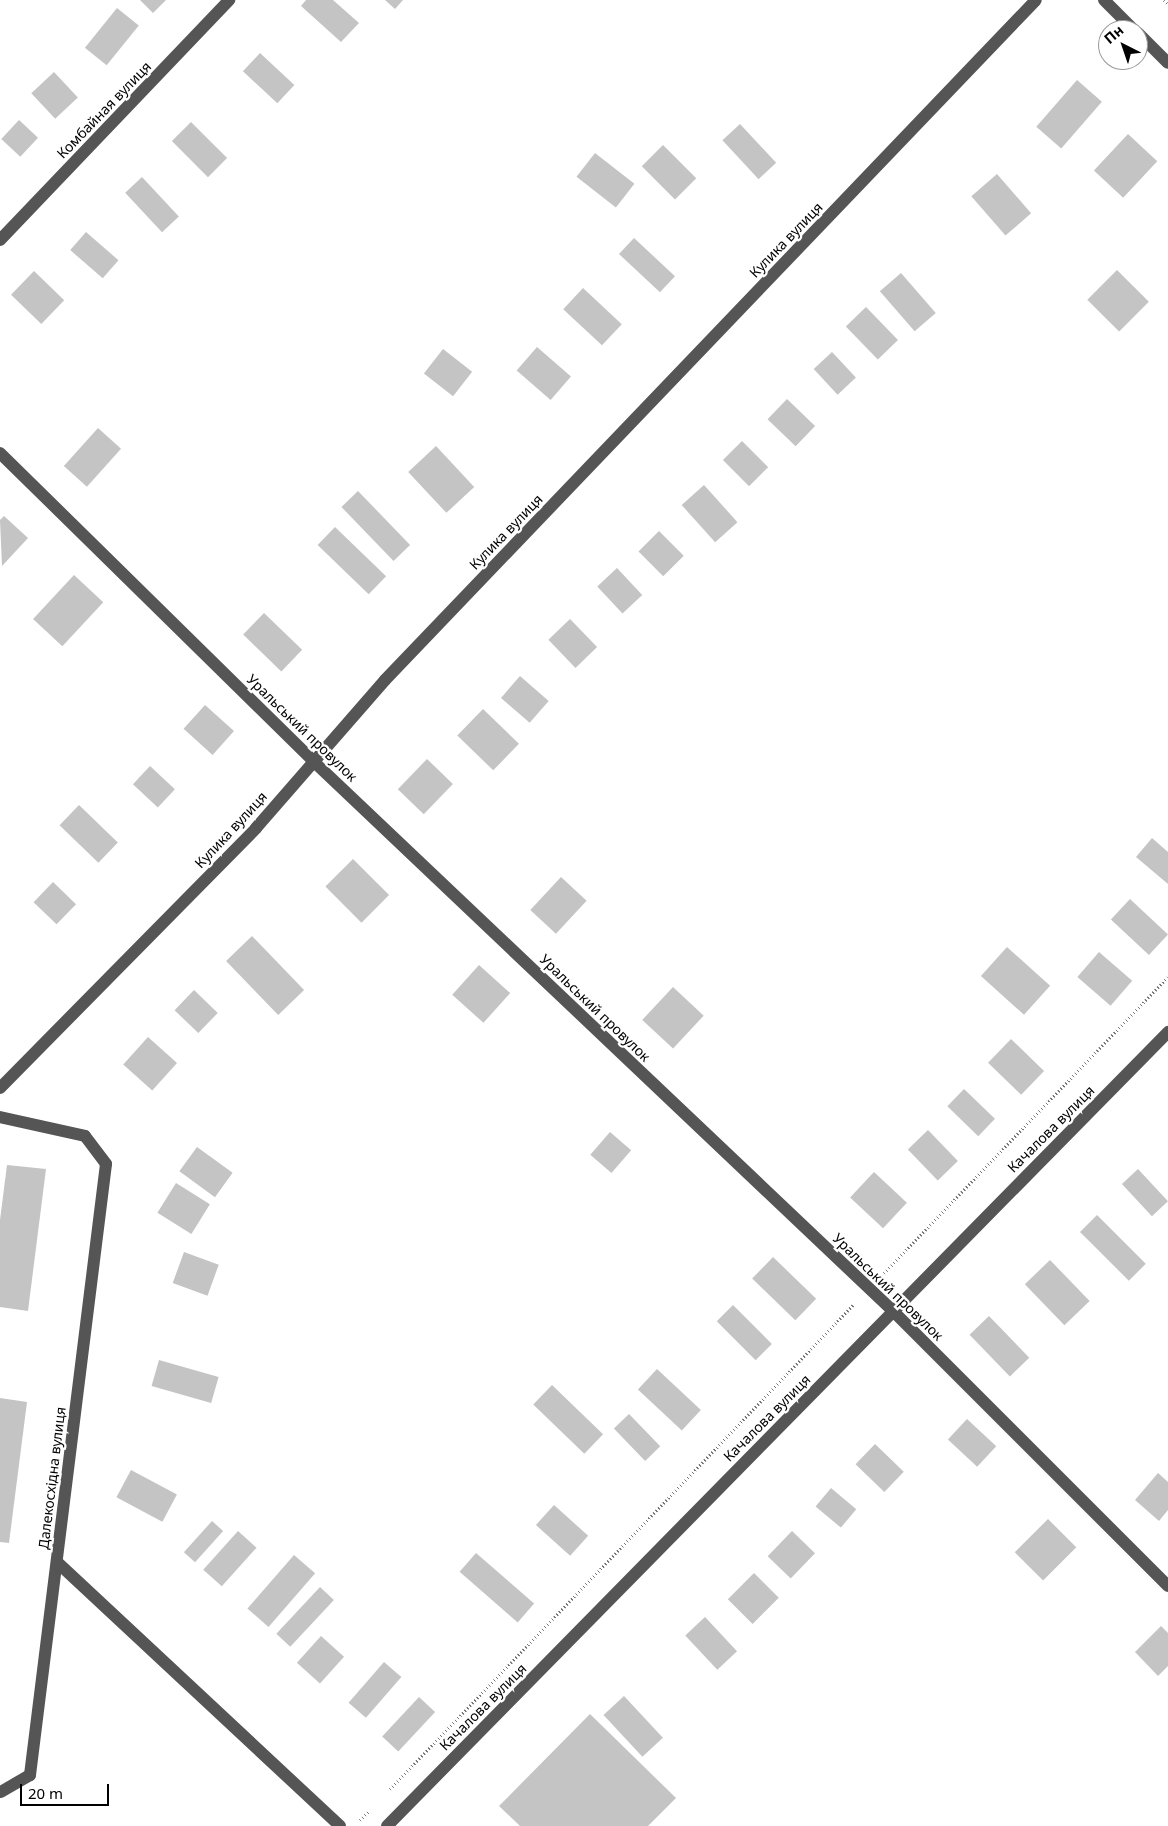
<!DOCTYPE html>
<html>
<head>
<meta charset="utf-8">
<style>
	body { margin:0 }
	#map { position:relative; width:1168px; height:1826px; overflow:hidden; background:#fff; font-family:"Noto Sans",sans-serif }
	div>[style] { position:absolute }
	.building>* { inset:0; background:#c4c4c4; transform-origin:0 0 }
	.path>* { height:3px; margin-top:-1.5px; transform-origin:0; background:repeating-linear-gradient(90deg,#777 0 1px,transparent 0 3.5px) }
	.minor>* { height:12px; margin:-6px; padding:0 6px; transform-origin:6px; border-radius:6px; background:#555 }
	span { translate:-50% -50%; white-space:nowrap; text-align:center; line-height:1.15; -webkit-text-stroke:4.5px #fff; paint-order:stroke }
	.street-label { font-size:14px; color:#000 }
	.north { position:absolute; left:1098px; top:20px; width:50px; height:50px; box-sizing:border-box; background:#fff; border:1px solid #999; border-radius:50%; rotate:319deg; font-size:14px; font-weight:700; line-height:20px; text-align:center; color:#000 }
	.north::after { content:''; display:block; margin:auto; width:18px; height:22px; background:#000; clip-path:polygon(50% 0,100% 100%,50% 72%,0 100%) }
	.scale { position:absolute; left:20px; top:1784px; width:89px; height:22px; box-sizing:border-box; border:2px solid #000; border-top:0; padding-left:6px; font-size:15px; line-height:18px; white-space:nowrap; color:#000; -webkit-text-stroke:4px #fff; paint-order:stroke }
</style>
</head>
<body>
<div id="map">
	<div class="building">
		<div style="clip-path:polygon(140px 0,166px 0,153px 13px)"></div>
		<div style="clip-path:polygon(306px 0,333px 0,359px 23px,341px 42px,301px 6px)"></div>
		<div style="clip-path:polygon(385px 0,403px 0,395px 9px)"></div>
		<div style="left:117px;top:8px;width:28px;height:51px;rotate:39deg"></div>
		<div style="left:260px;top:53px;width:47px;height:25px;rotate:43deg"></div>
		<div style="left:54px;top:72px;width:35px;height:31px;rotate:47deg"></div>
		<div style="left:1077px;top:80px;width:33px;height:62px;rotate:41deg"></div>
		<div style="left:19px;top:120px;width:26px;height:26px;rotate:43deg"></div>
		<div style="left:191px;top:122px;width:51px;height:27px;rotate:45deg"></div>
		<div style="left:740px;top:124px;width:53px;height:24px;rotate:47deg"></div>
		<div style="left:1128px;top:134px;width:40px;height:50px;rotate:43deg"></div>
		<div style="left:663px;top:145px;width:47px;height:30px;rotate:45deg"></div>
		<div style="left:595px;top:153px;width:50px;height:30px;rotate:38deg"></div>
		<div style="left:997px;top:174px;width:52px;height:34px;rotate:49deg"></div>
		<div style="left:142px;top:177px;width:54px;height:23px;rotate:47deg"></div>
		<div style="left:86px;top:232px;width:43px;height:24px;rotate:41deg"></div>
		<div style="left:634px;top:238px;width:56px;height:22px;rotate:43deg"></div>
		<div style="left:1117px;top:270px;width:45px;height:42px;rotate:45deg"></div>
		<div style="left:34px;top:271px;width:42px;height:33px;rotate:44deg"></div>
		<div style="left:901px;top:273px;width:53px;height:28px;rotate:49deg"></div>
		<div style="left:583px;top:288px;width:53px;height:29px;rotate:43deg"></div>
		<div style="left:866px;top:307px;width:46px;height:28px;rotate:46deg"></div>
		<div style="left:537px;top:347px;width:45px;height:31px;rotate:41deg"></div>
		<div style="left:443px;top:349px;width:37px;height:31px;rotate:38deg"></div>
		<div style="left:832px;top:352px;width:35px;height:25px;rotate:47deg"></div>
		<div style="left:787px;top:399px;width:39px;height:28px;rotate:44deg"></div>
		<div style="left:98px;top:428px;width:31px;height:51px;rotate:42deg"></div>
		<div style="left:742px;top:441px;width:37px;height:27px;rotate:45deg"></div>
		<div style="left:436px;top:446px;width:56px;height:38px;rotate:47deg"></div>
		<div style="left:704px;top:485px;width:50px;height:30px;rotate:48deg"></div>
		<div style="left:358px;top:491px;width:75px;height:23px;rotate:46deg"></div>
		<div style="clip-path:polygon(4px 516px,28px 538px,2px 566px,0 520px)"></div>
		<div style="left:335px;top:527px;width:71px;height:25px;rotate:44deg"></div>
		<div style="left:659px;top:531px;width:35px;height:29px;rotate:45deg"></div>
		<div style="left:617px;top:568px;width:37px;height:27px;rotate:47deg"></div>
		<div style="left:74px;top:575px;width:40px;height:60px;rotate:43deg"></div>
		<div style="left:264px;top:613px;width:53px;height:30px;rotate:44deg"></div>
		<div style="left:570px;top:619px;width:39px;height:30px;rotate:46deg"></div>
		<div style="left:520px;top:676px;width:38px;height:29px;rotate:41deg"></div>
		<div style="left:205px;top:705px;width:39px;height:32px;rotate:42deg"></div>
		<div style="left:483px;top:709px;width:50px;height:37px;rotate:44deg"></div>
		<div style="left:427px;top:759px;width:36px;height:42px;rotate:44deg"></div>
		<div style="left:150px;top:766px;width:34px;height:25px;rotate:43deg"></div>
		<div style="left:79px;top:805px;width:54px;height:28px;rotate:44deg"></div>
		<div style="clip-path:polygon(1152px 838px,1168px 852px,1168px 884px,1136px 857px)"></div>
		<div style="left:353px;top:859px;width:51px;height:39px;rotate:45deg"></div>
		<div style="left:561px;top:877px;width:35px;height:45px;rotate:43deg"></div>
		<div style="left:53px;top:882px;width:32px;height:28px;rotate:44deg"></div>
		<div style="left:1130px;top:899px;width:52px;height:28px;rotate:43deg"></div>
		<div style="left:252px;top:936px;width:75px;height:36px;rotate:46deg"></div>
		<div style="left:1007px;top:947px;width:58px;height:39px;rotate:42deg"></div>
		<div style="left:1099px;top:952px;width:44px;height:33px;rotate:41deg"></div>
		<div style="left:479px;top:965px;width:42px;height:40px;rotate:42deg"></div>
		<div style="left:673px;top:987px;width:42px;height:45px;rotate:43deg"></div>
		<div style="left:194px;top:990px;width:33px;height:28px;rotate:44deg"></div>
		<div style="left:148px;top:1037px;width:39px;height:37px;rotate:42deg"></div>
		<div style="left:1011px;top:1039px;width:46px;height:33px;rotate:44deg"></div>
		<div style="left:964px;top:1089px;width:43px;height:24px;rotate:44deg"></div>
		<div style="left:928px;top:1130px;width:43px;height:28px;rotate:46deg"></div>
		<div style="left:610px;top:1132px;width:28px;height:30px;rotate:41deg"></div>
		<div style="left:197px;top:1147px;width:44px;height:30px;rotate:36deg"></div>
		<div style="clip-path:polygon(7px 1165px,46px 1169px,28px 1311px,0 1307px,0 1220px)"></div>
		<div style="left:1138px;top:1169px;width:44px;height:22px;rotate:47deg"></div>
		<div style="left:874px;top:1172px;width:45px;height:35px;rotate:43deg"></div>
		<div style="left:176px;top:1183px;width:40px;height:35px;rotate:32deg"></div>
		<div style="left:1097px;top:1215px;width:69px;height:24px;rotate:45deg"></div>
		<div style="left:184px;top:1252px;width:37px;height:33px;rotate:20deg"></div>
		<div style="left:773px;top:1257px;width:60px;height:30px;rotate:44deg"></div>
		<div style="left:1050px;top:1260px;width:57px;height:35px;rotate:46deg"></div>
		<div style="left:733px;top:1305px;width:55px;height:23px;rotate:45deg"></div>
		<div style="left:989px;top:1316px;width:58px;height:27px;rotate:46deg"></div>
		<div style="left:159px;top:1360px;width:62px;height:27px;rotate:16deg"></div>
		<div style="left:657px;top:1369px;width:60px;height:28px;rotate:43deg"></div>
		<div style="left:552px;top:1385px;width:71px;height:27px;rotate:44deg"></div>
		<div style="clip-path:polygon(0 1398px,27px 1402px,9px 1543px,0 1542px)"></div>
		<div style="left:629px;top:1414px;width:45px;height:21px;rotate:46deg"></div>
		<div style="left:967px;top:1419px;width:40px;height:28px;rotate:43deg"></div>
		<div style="left:875px;top:1444px;width:40px;height:28px;rotate:44deg"></div>
		<div style="left:131px;top:1470px;width:52px;height:31px;rotate:28deg"></div>
		<div style="clip-path:polygon(1158px 1473px,1168px 1482px,1168px 1510px,1159px 1521px,1135px 1500px)"></div>
		<div style="left:831px;top:1488px;width:33px;height:24px;rotate:40deg"></div>
		<div style="left:554px;top:1505px;width:46px;height:27px;rotate:42deg"></div>
		<div style="left:1048px;top:1519px;width:40px;height:47px;rotate:45deg"></div>
		<div style="left:212px;top:1521px;width:15px;height:42px;rotate:42deg"></div>
		<div style="left:238px;top:1531px;width:25px;height:52px;rotate:42deg"></div>
		<div style="left:792px;top:1531px;width:32px;height:35px;rotate:44deg"></div>
		<div style="left:476px;top:1553px;width:77px;height:25px;rotate:41deg"></div>
		<div style="left:294px;top:1555px;width:28px;height:71px;rotate:41deg"></div>
		<div style="left:754px;top:1573px;width:35px;height:37px;rotate:45deg"></div>
		<div style="left:320px;top:1587px;width:19px;height:64px;rotate:43deg"></div>
		<div style="left:705px;top:1617px;width:47px;height:27px;rotate:47deg"></div>
		<div style="clip-path:polygon(1161px 1626px,1168px 1633px,1168px 1666px,1158px 1676px,1135px 1652px)"></div>
		<div style="left:321px;top:1636px;width:31px;height:36px;rotate:42deg"></div>
		<div style="left:384px;top:1662px;width:23px;height:54px;rotate:41deg"></div>
		<div style="left:624px;top:1696px;width:57px;height:28px;rotate:47deg"></div>
		<div style="left:419px;top:1697px;width:22px;height:54px;rotate:43deg"></div>
		<div style="clip-path:polygon(590px 1714px,676px 1798px,648px 1826px,520px 1826px,499px 1806px)"></div>
	</div>
	<div class="path">
		<div style="left:1164px;top:0;width:6px;rotate:45deg"></div>
		<div style="left:884px;top:1273px;width:410px;rotate:-46.2deg"></div>
		<div style="left:390px;top:1789px;width:671px;rotate:-46.27deg"></div>
		<div style="left:360px;top:1820px;width:14px;rotate:-45deg"></div>
	</div>
	<div class="minor">
		<div style="left:1104px;top:0;width:42px;rotate:45deg"></div>
		<div style="left:1138px;top:33px;width:42px;rotate:45deg"></div>
		<div style="left:0;top:240px;width:332px;rotate:-46.3deg"></div>
		<div style="left:0;top:453px;width:438px;rotate:44.5deg"></div>
		<div style="left:312px;top:760px;width:801px;rotate:43.48deg"></div>
		<div style="left:893px;top:1311px;width:389px;rotate:45deg"></div>
		<div style="left:0;top:1088px;width:365px;rotate:-45.4deg"></div>
		<div style="left:256px;top:828px;width:196px;rotate:-48.9deg"></div>
		<div style="left:385px;top:680px;width:941px;rotate:-46.25deg"></div>
		<div style="left:0;top:1117px;width:87px;rotate:12.6deg"></div>
		<div style="left:85px;top:1136px;width:35px;rotate:53deg"></div>
		<div style="left:106px;top:1164px;width:616px;rotate:97.09deg"></div>
		<div style="left:30px;top:1775px;width:34px;rotate:150deg"></div>
		<div style="left:57px;top:1562px;width:387px;rotate:43deg"></div>
		<div style="left:387px;top:1826px;width:1114px;rotate:-45.47deg"></div>
	</div>
	<div class="street-label">
		<span style="left:104px;top:110px;rotate:-46deg">Комбайная вулиця</span>
		<span style="left:786px;top:240px;rotate:-46deg">Кулика вулиця</span>
		<span style="left:506px;top:532px;rotate:-46deg">Кулика вулиця</span>
		<span style="left:302px;top:728px;rotate:44deg">Уральський провулок</span>
		<span style="left:231px;top:830px;rotate:-47deg">Кулика вулиця</span>
		<span style="left:595px;top:1008px;rotate:44deg">Уральський провулок</span>
		<span style="left:1051px;top:1129px;rotate:-45deg">Качалова вулиця</span>
		<span style="left:888px;top:1287px;rotate:44deg">Уральський провулок</span>
		<span style="left:767px;top:1418px;rotate:-45deg">Качалова вулиця</span>
		<span style="left:52px;top:1478px;rotate:-83deg">Далекосхідна вулиця</span>
		<span style="left:483px;top:1707px;rotate:-45deg">Качалова вулиця</span>
	</div>
	<div class="north">Пн</div>
	<div class="scale">20 m</div>
</div>
</body>
</html>
